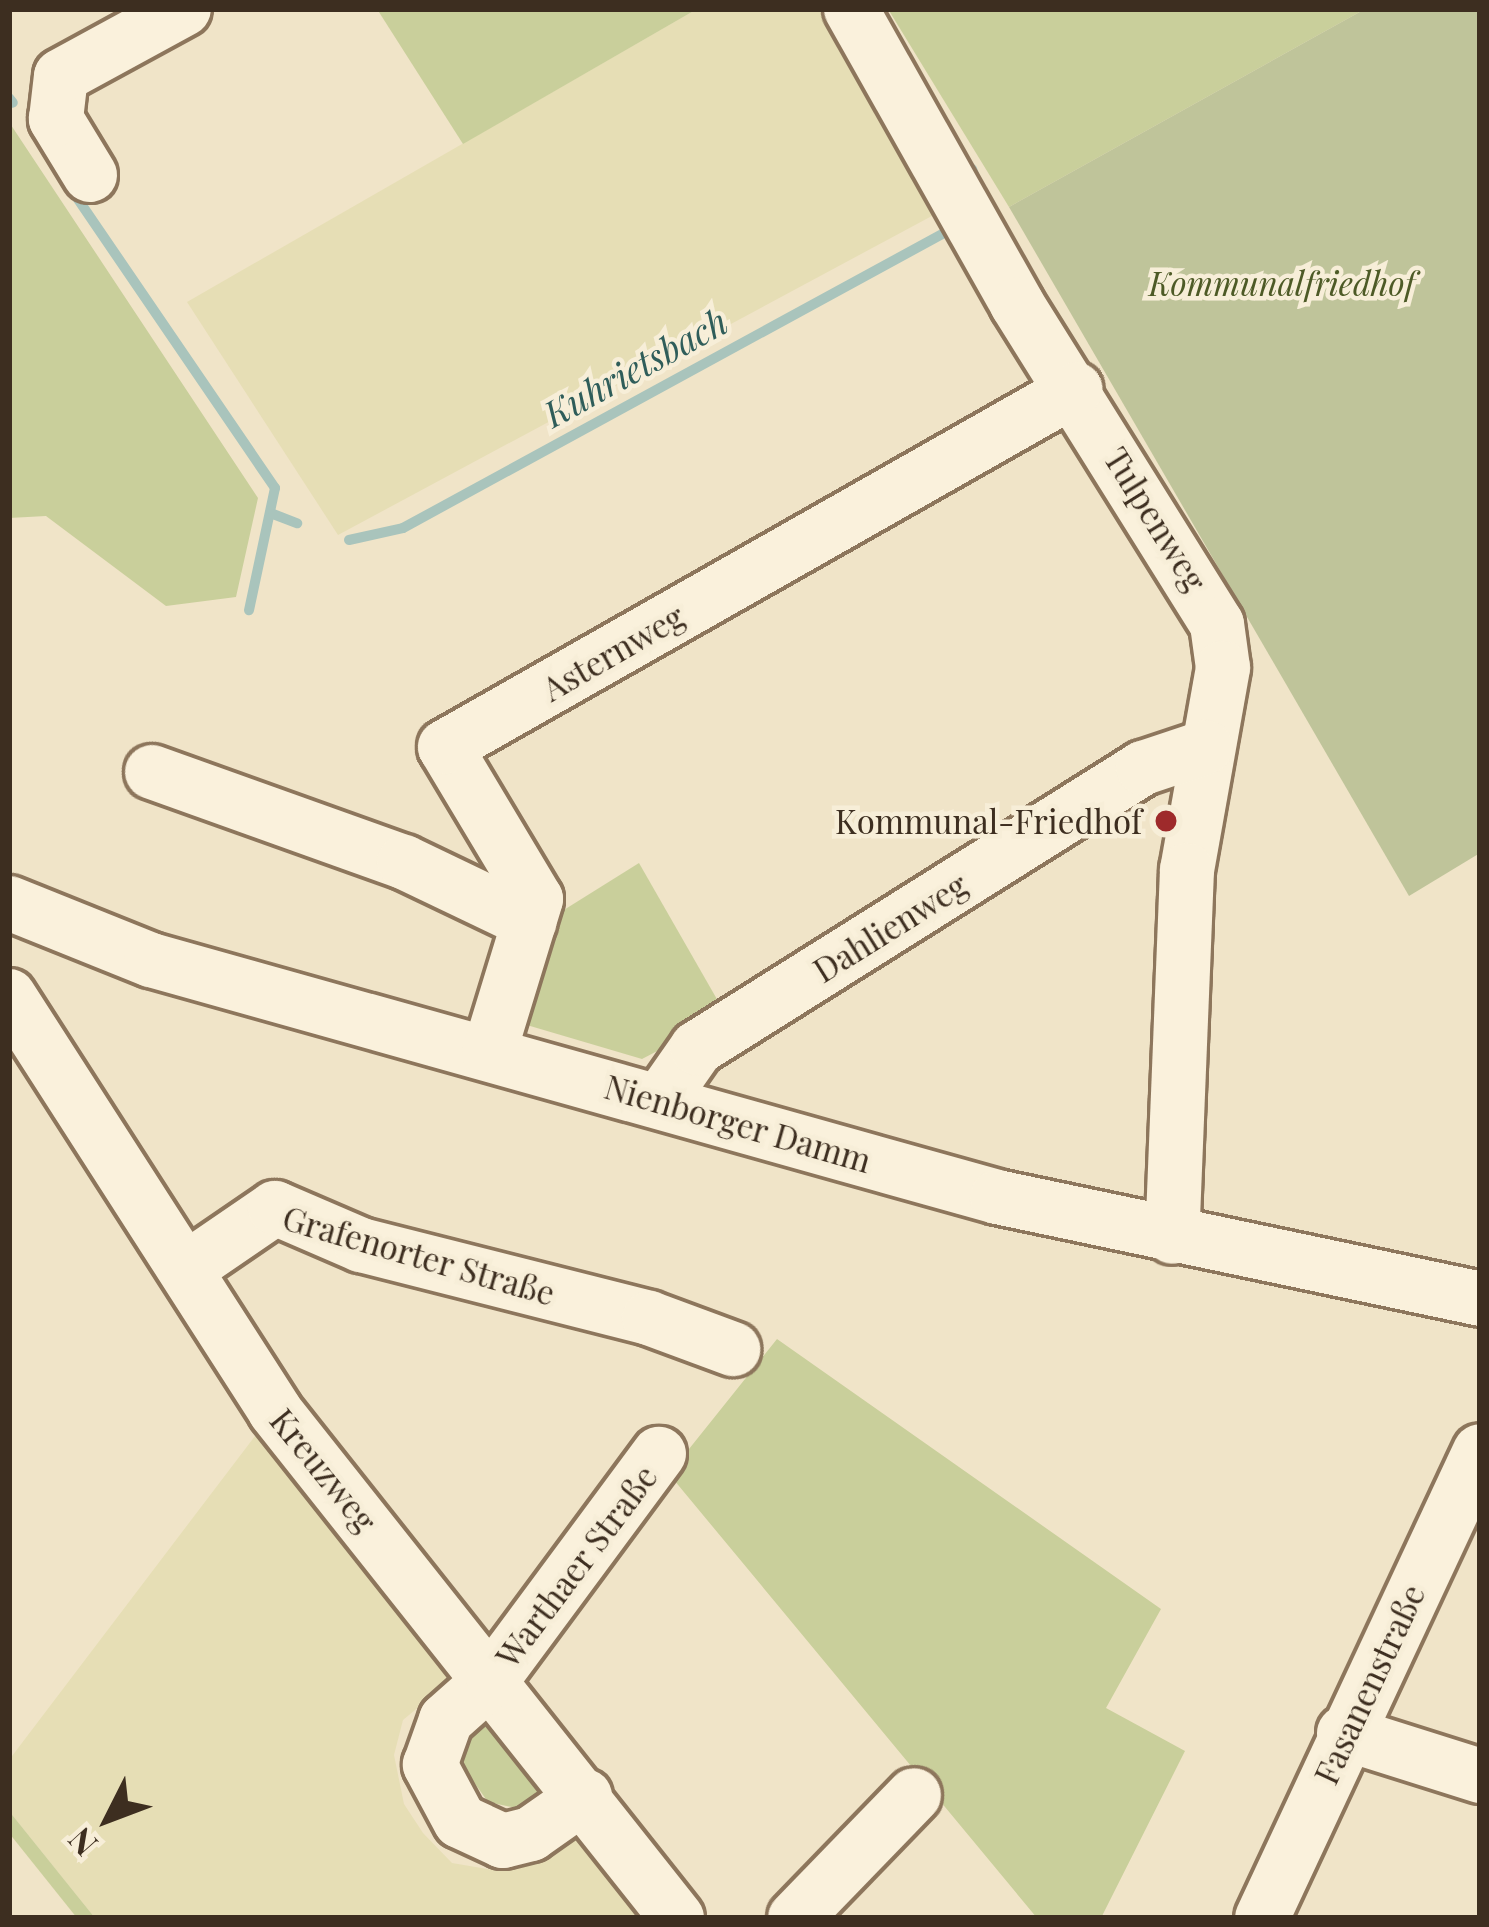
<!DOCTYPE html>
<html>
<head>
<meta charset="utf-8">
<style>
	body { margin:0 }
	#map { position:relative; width:1489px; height:1927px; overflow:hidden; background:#f0e4c8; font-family:"Playfair Display",serif }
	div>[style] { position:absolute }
	.farmland>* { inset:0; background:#e6deb5 }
	.green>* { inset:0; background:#c9cf9b }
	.cemetery>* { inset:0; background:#bfc49a }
	.stream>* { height:10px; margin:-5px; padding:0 5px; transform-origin:5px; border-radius:5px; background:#a9c4bc }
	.roads { filter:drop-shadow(3px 0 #8d765c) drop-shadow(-3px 0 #8d765c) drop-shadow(0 3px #8d765c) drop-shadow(0 -3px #8d765c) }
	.minor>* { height:54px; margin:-27px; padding:0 27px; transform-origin:27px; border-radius:27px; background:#faf1dc }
	.dots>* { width:33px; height:33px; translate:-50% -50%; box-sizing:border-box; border:6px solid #f7eed8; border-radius:50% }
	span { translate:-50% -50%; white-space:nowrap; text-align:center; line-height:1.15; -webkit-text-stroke:9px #f7eed8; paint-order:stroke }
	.park-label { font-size:33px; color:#4d5a26; font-style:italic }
	.street-label { font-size:33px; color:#3d2e20 }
	.poi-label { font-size:33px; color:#3d2e20 }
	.right { translate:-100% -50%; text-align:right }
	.water-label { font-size:36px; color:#2f5d5a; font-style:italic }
	.frame { position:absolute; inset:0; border:12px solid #3d2e20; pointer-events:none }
	.north { position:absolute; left:48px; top:1759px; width:120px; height:120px; -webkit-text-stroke:9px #f7eed8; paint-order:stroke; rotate:228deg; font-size:33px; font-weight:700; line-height:48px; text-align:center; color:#3d2e20 }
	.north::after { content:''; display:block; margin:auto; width:42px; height:54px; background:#3d2e20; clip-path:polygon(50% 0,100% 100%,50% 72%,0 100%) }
</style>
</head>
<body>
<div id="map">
	<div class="farmland">
		<div style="clip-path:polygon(697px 9px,834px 9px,943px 210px,338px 535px,187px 302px)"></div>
		<div style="clip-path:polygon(258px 1432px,457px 1675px,403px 1720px,394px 1755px,404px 1804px,423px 1833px,452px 1863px,499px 1871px,523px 1863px,574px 1817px,652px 1918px,95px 1918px,9px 1811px,9px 1760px)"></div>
	</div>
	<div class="green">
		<div style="clip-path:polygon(377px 9px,697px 9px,463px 144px)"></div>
		<div style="clip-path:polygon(888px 9px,1365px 9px,1009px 207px)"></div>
		<div style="clip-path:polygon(9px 122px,258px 498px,236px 597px,166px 606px,46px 516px,9px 518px)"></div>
		<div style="clip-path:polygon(639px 863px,726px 1015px,642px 1059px,520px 1023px,559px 913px)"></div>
		<div style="clip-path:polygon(777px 1339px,1161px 1609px,1106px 1708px,1185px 1751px,1101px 1918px,1037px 1918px,669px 1474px)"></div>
		<div style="clip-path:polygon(490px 1708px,553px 1789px,521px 1809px,488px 1802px,461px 1764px,463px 1743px)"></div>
		<div style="clip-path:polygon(9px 1811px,95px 1918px,77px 1918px,9px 1833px)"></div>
	</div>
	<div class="cemetery">
		<div style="clip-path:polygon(1365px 9px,1480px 9px,1480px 853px,1409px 896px,1009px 207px)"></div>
	</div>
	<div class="stream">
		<div style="left:9px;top:98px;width:6px;rotate:51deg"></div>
		<div style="left:972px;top:169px;width:39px;rotate:71deg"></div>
		<div style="left:71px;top:189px;width:362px;rotate:55.7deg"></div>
		<div style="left:275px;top:488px;width:125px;rotate:102deg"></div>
		<div style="left:273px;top:514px;width:26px;rotate:21deg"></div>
		<div style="left:349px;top:540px;width:55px;rotate:-12.5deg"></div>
		<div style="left:403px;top:528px;width:616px;rotate:-28.6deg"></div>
	</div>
	<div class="roads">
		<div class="minor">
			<div style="left:851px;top:9px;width:338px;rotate:60.6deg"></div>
			<div style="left:1017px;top:304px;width:377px;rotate:58deg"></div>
			<div style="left:1217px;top:624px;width:44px;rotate:82.2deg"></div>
			<div style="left:1223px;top:668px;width:205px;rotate:100.1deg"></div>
			<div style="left:1187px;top:870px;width:367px;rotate:92.3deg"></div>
			<div style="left:90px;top:175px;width:66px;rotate:-121.3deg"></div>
			<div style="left:56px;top:119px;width:43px;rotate:-83.4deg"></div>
			<div style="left:61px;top:76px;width:140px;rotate:-28.6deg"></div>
			<div style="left:152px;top:772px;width:268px;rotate:19.7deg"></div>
			<div style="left:404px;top:862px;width:139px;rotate:25.6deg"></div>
			<div style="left:9px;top:903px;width:153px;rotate:21.9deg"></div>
			<div style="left:151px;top:960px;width:879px;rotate:15.65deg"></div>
			<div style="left:997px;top:1197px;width:494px;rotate:11.9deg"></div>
			<div style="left:9px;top:996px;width:493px;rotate:57.3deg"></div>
			<div style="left:275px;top:1411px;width:647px;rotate:51.59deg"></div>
			<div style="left:489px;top:1053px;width:161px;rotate:-73deg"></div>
			<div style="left:536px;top:899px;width:177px;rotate:-120.9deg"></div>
			<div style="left:445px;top:747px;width:725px;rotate:-29.57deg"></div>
			<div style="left:660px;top:1101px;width:65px;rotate:-55.1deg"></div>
			<div style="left:697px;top:1048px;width:527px;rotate:-32.12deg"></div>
			<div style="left:1143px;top:768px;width:66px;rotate:-18.4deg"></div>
			<div style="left:186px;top:1269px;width:108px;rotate:-34.4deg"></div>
			<div style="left:275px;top:1208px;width:94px;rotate:23.3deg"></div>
			<div style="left:361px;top:1245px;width:297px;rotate:14.2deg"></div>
			<div style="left:649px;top:1318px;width:90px;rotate:20.3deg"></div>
			<div style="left:1344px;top:1733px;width:143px;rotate:17.5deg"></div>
			<div style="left:585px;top:1796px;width:66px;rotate:144.9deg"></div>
			<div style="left:531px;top:1834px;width:29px;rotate:166deg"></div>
			<div style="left:503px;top:1841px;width:47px;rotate:-155.1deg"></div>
			<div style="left:460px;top:1821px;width:64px;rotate:-118.2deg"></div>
			<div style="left:430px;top:1765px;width:48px;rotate:-70.4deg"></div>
			<div style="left:446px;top:1720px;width:63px;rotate:-41.8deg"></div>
			<div style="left:493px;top:1678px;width:279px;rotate:-53.5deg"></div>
			<div style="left:795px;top:1918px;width:171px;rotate:-45.9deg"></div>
			<div style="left:1262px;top:1918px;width:515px;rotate:-64.98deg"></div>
		</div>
	</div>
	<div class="dots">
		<div style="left:1166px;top:821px;background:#9e2a2b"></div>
	</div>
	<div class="park-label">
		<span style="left:1282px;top:283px">Kommunalfriedhof</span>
	</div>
	<div class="street-label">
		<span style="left:1156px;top:519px;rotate:58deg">Tulpenweg</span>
		<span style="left:613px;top:652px;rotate:-30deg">Asternweg</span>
		<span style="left:890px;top:927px;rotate:-32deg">Dahlienweg</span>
		<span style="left:738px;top:1123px;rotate:16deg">Nienborger Damm</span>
		<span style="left:419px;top:1255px;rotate:16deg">Grafenorter Straße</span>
		<span style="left:324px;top:1470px;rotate:51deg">Kreuzweg</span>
		<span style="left:576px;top:1566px;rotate:-53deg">Warthaer Straße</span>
		<span style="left:1369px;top:1684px;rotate:-65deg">Fasanenstraße</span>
	</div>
	<div class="poi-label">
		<span class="right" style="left:1142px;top:821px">Kommunal-Friedhof</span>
	</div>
	<div class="water-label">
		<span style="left:635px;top:367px;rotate:-29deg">Kuhrietsbach</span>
	</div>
	<div class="frame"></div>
	<div class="north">N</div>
</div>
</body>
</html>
